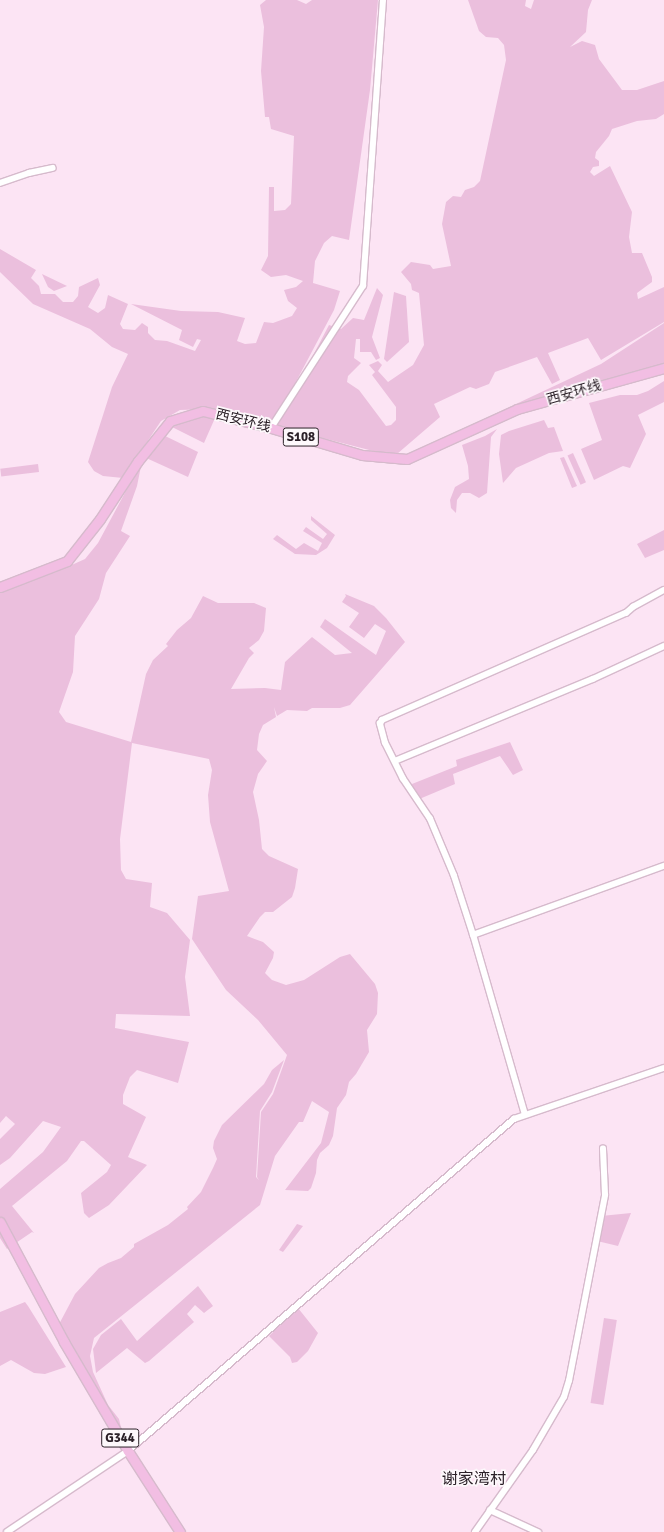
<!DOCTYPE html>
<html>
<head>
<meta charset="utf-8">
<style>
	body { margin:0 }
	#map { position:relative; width:664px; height:1532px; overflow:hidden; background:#fce4f4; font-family:Signika,"Noto Sans SC",sans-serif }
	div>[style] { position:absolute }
	.green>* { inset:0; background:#ebbfdd; transform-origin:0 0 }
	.roads { filter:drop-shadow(1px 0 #d6bacc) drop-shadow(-1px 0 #d6bacc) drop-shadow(0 1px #d6bacc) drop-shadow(0 -1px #d6bacc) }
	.minor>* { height:5.5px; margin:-2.75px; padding:0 2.75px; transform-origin:2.75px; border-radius:2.75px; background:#fff }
	.primary>* { height:9px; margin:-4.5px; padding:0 4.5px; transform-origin:4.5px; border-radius:4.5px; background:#f2bee3 }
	span { translate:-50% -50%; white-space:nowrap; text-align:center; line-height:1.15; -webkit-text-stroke:3.5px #fdf8fb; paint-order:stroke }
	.shield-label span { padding:1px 3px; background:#fdf8fb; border:1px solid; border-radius:3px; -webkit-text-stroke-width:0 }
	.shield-label { font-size:13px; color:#2b2028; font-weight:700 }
	.street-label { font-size:14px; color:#2b2028 }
	.quarter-label { font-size:16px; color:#2b2028 }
</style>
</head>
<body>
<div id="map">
	<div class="green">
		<div style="clip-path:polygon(266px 0,297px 0,306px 4px,312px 0,378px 0,370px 90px,349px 240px,332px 236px,324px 243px,315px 261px,313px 283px,340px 291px,334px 310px,273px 425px,209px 409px,180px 410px,161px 421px,123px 478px,103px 476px,94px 471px,88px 462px,112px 387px,128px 354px,112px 347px,90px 329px,33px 304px,0 272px,0 249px,36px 270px,31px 278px,39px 286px,41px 294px,55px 294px,63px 302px,73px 302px,78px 296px,79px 287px,98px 278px,100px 285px,88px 307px,98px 313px,105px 308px,108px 295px,128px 304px,120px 324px,123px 329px,135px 330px,142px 323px,148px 327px,148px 333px,155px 340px,167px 341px,195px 351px,201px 340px,197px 339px,193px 347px,179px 340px,182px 330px,131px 304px,181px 311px,218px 312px,245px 318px,237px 341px,245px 344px,256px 343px,264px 322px,273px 323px,292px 316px,297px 308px,288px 301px,284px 290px,296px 287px,303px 281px,286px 275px,271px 277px,261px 270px,268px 256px,269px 187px,274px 187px,274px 211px,285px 210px,291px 204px,294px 136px,271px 129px,269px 117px,265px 117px,261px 71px,264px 27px,260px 5px)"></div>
		<div style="clip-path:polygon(468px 0,526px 0,525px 6px,531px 9px,534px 0,592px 0,588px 10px,586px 32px,570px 47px,582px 41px,595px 45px,599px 59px,622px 90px,637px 90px,664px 81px,664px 114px,656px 119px,637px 121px,612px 129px,609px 136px,596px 152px,595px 158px,599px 161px,599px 166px,593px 167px,590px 172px,594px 176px,610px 166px,632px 212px,629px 237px,632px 253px,626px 253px,642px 253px,652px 277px,652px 282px,637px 293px,638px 299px,664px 287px,664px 322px,601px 360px,588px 338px,548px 353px,560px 380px,552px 384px,537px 357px,495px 372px,489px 384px,476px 389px,470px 387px,434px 404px,440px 417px,397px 454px,377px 452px,276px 426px,329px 325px,341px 329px,353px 318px,364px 320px,377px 288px,383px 295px,372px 337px,380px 358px,376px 360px,371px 352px,360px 352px,360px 339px,356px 339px,354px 358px,361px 363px,348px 376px,347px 382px,359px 390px,386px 426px,391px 425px,396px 420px,396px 407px,372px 375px,375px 372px,369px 365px,378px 361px,382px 365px,378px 371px,388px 382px,413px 365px,424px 345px,419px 293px,412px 290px,411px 284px,401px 272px,411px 262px,430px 265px,433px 269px,451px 266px,442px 224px,446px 202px,453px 196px,461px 197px,465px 190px,474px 187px,480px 181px,506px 60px,504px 45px,498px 38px,486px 37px,479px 31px)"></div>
		<div style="clip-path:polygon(42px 274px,67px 286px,54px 291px,48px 287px)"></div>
		<div style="clip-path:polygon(394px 292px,406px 296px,409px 342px,387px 362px,384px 359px)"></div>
		<div style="clip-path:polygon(664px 323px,664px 365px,484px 419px,601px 364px)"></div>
		<div style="clip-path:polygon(664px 381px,664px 402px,638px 415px,646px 434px,630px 468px,623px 466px,594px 480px,581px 449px,602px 440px,589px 403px,620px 395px,637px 395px,648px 391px)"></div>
		<div style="clip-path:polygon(193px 416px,215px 418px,204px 443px,168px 425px)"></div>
		<div style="clip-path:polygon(544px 420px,548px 428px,554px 427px,563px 451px,549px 453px,516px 468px,503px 483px,499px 454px,501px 435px,509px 431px)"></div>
		<div style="clip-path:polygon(497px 429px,491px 437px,487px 493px,479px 498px,470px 493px,462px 493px,457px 500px,456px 513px,451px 508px,450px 500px,455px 487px,469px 479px,468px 466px,462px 445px,485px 436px)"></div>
		<div style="clip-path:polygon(159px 433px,198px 452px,188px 477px,144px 457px)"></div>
		<div style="left:573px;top:453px;width:32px;height:6px;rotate:66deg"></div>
		<div style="clip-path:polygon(564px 457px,577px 486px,572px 488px,560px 458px)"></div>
		<div style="clip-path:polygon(142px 461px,137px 486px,121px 531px,130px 536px,106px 573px,99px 599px,75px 636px,73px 672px,59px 712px,66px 722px,131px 742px,146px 674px,153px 660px,168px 646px,166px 644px,177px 630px,191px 618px,203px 596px,218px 603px,254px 603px,266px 608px,264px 631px,259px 640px,249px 648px,254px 653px,249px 658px,231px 689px,265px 688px,281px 690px,285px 662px,312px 637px,335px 655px,352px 653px,320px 627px,325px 619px,376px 655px,386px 631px,375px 624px,364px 638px,349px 627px,359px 613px,342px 602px,346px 596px,345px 594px,374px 606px,386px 618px,405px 642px,350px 705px,340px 708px,312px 708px,307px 711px,287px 710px,277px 716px,274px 707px,276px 717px,263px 725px,259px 734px,257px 750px,267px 761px,258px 774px,253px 792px,259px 820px,262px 849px,269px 856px,298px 869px,295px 888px,292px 897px,273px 912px,265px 912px,260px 917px,247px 936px,263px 942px,274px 952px,273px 958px,265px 973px,272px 980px,286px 985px,304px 980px,340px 957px,350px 954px,375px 984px,378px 993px,377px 1014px,367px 1030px,369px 1052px,356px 1074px,349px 1082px,346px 1095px,337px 1108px,333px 1136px,329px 1145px,320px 1153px,317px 1160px,316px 1173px,311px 1188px,308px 1191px,285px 1190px,321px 1143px,329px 1112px,312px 1101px,303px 1122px,299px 1122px,275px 1156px,260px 1205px,94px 1338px,90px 1356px,93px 1372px,108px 1405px,119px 1419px,122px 1432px,57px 1328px,75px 1294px,99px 1268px,108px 1263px,121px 1258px,134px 1247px,134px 1244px,168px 1225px,188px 1209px,187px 1207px,201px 1192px,213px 1168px,217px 1159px,213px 1148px,214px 1141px,222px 1125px,264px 1084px,272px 1070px,284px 1060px,272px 1092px,260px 1111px,256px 1177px,259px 1180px,257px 1177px,261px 1112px,273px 1094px,287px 1055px,258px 1020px,226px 990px,192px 939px,198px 896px,229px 891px,210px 822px,208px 795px,212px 770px,209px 759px,132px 743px,120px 839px,121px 870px,126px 879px,152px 883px,150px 907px,167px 913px,190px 940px,185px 977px,190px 1016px,116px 1014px,115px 1028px,189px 1042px,178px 1083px,137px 1070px,130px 1077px,123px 1095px,123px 1104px,146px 1117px,128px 1157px,147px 1165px,109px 1205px,89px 1218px,84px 1213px,81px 1193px,107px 1172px,111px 1165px,84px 1141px,81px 1141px,67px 1161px,12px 1206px,34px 1233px,32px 1232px,7px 1249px,0 1238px,0 1189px,43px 1152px,61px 1127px,43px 1121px,10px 1158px,0 1165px,0 1139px,15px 1124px,6px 1116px,0 1123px,0 589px,56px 572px,85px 559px,98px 543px)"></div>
		<div style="left:38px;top:464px;width:8px;height:38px;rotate:83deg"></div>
		<div style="clip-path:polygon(311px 516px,335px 535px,327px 548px,316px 555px,295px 554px,273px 539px,277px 535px,296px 549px,304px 543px,318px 551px,322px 543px,303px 531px,306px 527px,323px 539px,327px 534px,311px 520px)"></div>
		<div style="clip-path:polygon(664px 530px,664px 550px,645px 558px,637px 544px)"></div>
		<div style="clip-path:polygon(510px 742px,523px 770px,513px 775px,500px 756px,453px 774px,455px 784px,417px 800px,407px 786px,457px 766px,456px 760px)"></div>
		<div style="clip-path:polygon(631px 1213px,618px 1246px,593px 1240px,601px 1216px)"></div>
		<div style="clip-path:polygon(297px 1224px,303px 1226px,283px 1252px,279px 1250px)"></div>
		<div style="clip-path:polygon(198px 1286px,213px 1306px,204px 1313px,195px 1305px,187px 1314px,194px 1322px,149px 1361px,145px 1363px,127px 1348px,96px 1373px,93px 1349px,101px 1335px,121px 1319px,137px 1341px)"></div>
		<div style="clip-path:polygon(25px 1302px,28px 1306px,66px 1367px,45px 1374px,34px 1373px,11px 1360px,0 1366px,0 1312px)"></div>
		<div style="clip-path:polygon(298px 1308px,318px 1333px,308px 1351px,297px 1362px,292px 1363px,290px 1357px,269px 1336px)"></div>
		<div style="left:604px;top:1318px;width:13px;height:86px;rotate:9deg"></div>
	</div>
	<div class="roads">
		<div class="minor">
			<div style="left:0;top:183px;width:31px;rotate:-19deg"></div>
			<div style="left:29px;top:173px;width:24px;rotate:-12deg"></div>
			<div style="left:271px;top:428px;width:169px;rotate:-57.1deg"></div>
			<div style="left:363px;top:286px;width:287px;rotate:-86deg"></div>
			<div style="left:395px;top:761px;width:214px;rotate:-22.5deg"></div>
			<div style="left:593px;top:679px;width:78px;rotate:-24.9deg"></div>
			<div style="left:473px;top:935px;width:203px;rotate:-19.9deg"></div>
			<div style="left:525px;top:1115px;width:187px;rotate:-106.1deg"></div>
			<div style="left:473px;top:935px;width:62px;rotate:-107.9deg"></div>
			<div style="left:454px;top:876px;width:62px;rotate:-112.8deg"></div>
			<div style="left:430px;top:819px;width:48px;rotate:-124deg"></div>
			<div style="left:403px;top:779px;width:40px;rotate:-116.6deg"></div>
			<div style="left:385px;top:743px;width:20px;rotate:-105deg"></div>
			<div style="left:380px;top:724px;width:4px;rotate:-63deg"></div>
			<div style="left:382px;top:720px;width:266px;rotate:-23.7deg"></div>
			<div style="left:626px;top:613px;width:9px;rotate:-41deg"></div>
			<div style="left:633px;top:607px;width:35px;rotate:-29deg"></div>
			<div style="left:490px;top:1510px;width:53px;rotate:24.6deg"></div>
			<div style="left:7px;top:1532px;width:146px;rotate:-33.8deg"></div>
			<div style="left:128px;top:1451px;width:509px;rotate:-40.7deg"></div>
			<div style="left:514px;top:1119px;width:158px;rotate:-18.8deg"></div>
			<div style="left:475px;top:1532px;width:100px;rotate:-54.7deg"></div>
			<div style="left:533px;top:1450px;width:61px;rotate:-59.7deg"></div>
			<div style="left:564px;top:1397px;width:17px;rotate:-73deg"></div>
			<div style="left:569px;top:1381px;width:189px;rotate:-79deg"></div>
			<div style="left:605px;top:1195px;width:46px;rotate:-92.5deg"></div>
		</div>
		<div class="primary">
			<div style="left:0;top:587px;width:72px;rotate:-21.2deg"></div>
			<div style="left:67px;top:561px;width:53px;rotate:-51.8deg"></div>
			<div style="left:100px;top:519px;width:69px;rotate:-56.8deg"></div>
			<div style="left:138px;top:461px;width:51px;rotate:-51.3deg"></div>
			<div style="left:170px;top:421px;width:34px;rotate:-17deg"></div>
			<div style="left:203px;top:411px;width:70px;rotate:14deg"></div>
			<div style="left:271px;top:428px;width:95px;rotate:16.5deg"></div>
			<div style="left:362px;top:455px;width:45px;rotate:5.1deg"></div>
			<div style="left:407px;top:459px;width:121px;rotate:-24.4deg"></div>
			<div style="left:517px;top:409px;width:153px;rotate:-15.6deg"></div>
			<div style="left:0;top:1222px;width:136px;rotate:61.9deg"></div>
			<div style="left:64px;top:1342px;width:126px;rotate:59.6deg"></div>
			<div style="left:128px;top:1451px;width:96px;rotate:57.3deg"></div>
		</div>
	</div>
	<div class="shield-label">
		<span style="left:301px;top:437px">S108</span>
		<span style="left:120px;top:1438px">G344</span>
	</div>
	<div class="street-label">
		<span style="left:574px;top:393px;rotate:-16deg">西安环线</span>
		<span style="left:243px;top:421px;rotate:14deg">西安环线</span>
	</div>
	<div class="quarter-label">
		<span style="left:474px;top:1479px">谢家湾村</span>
	</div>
</div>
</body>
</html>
